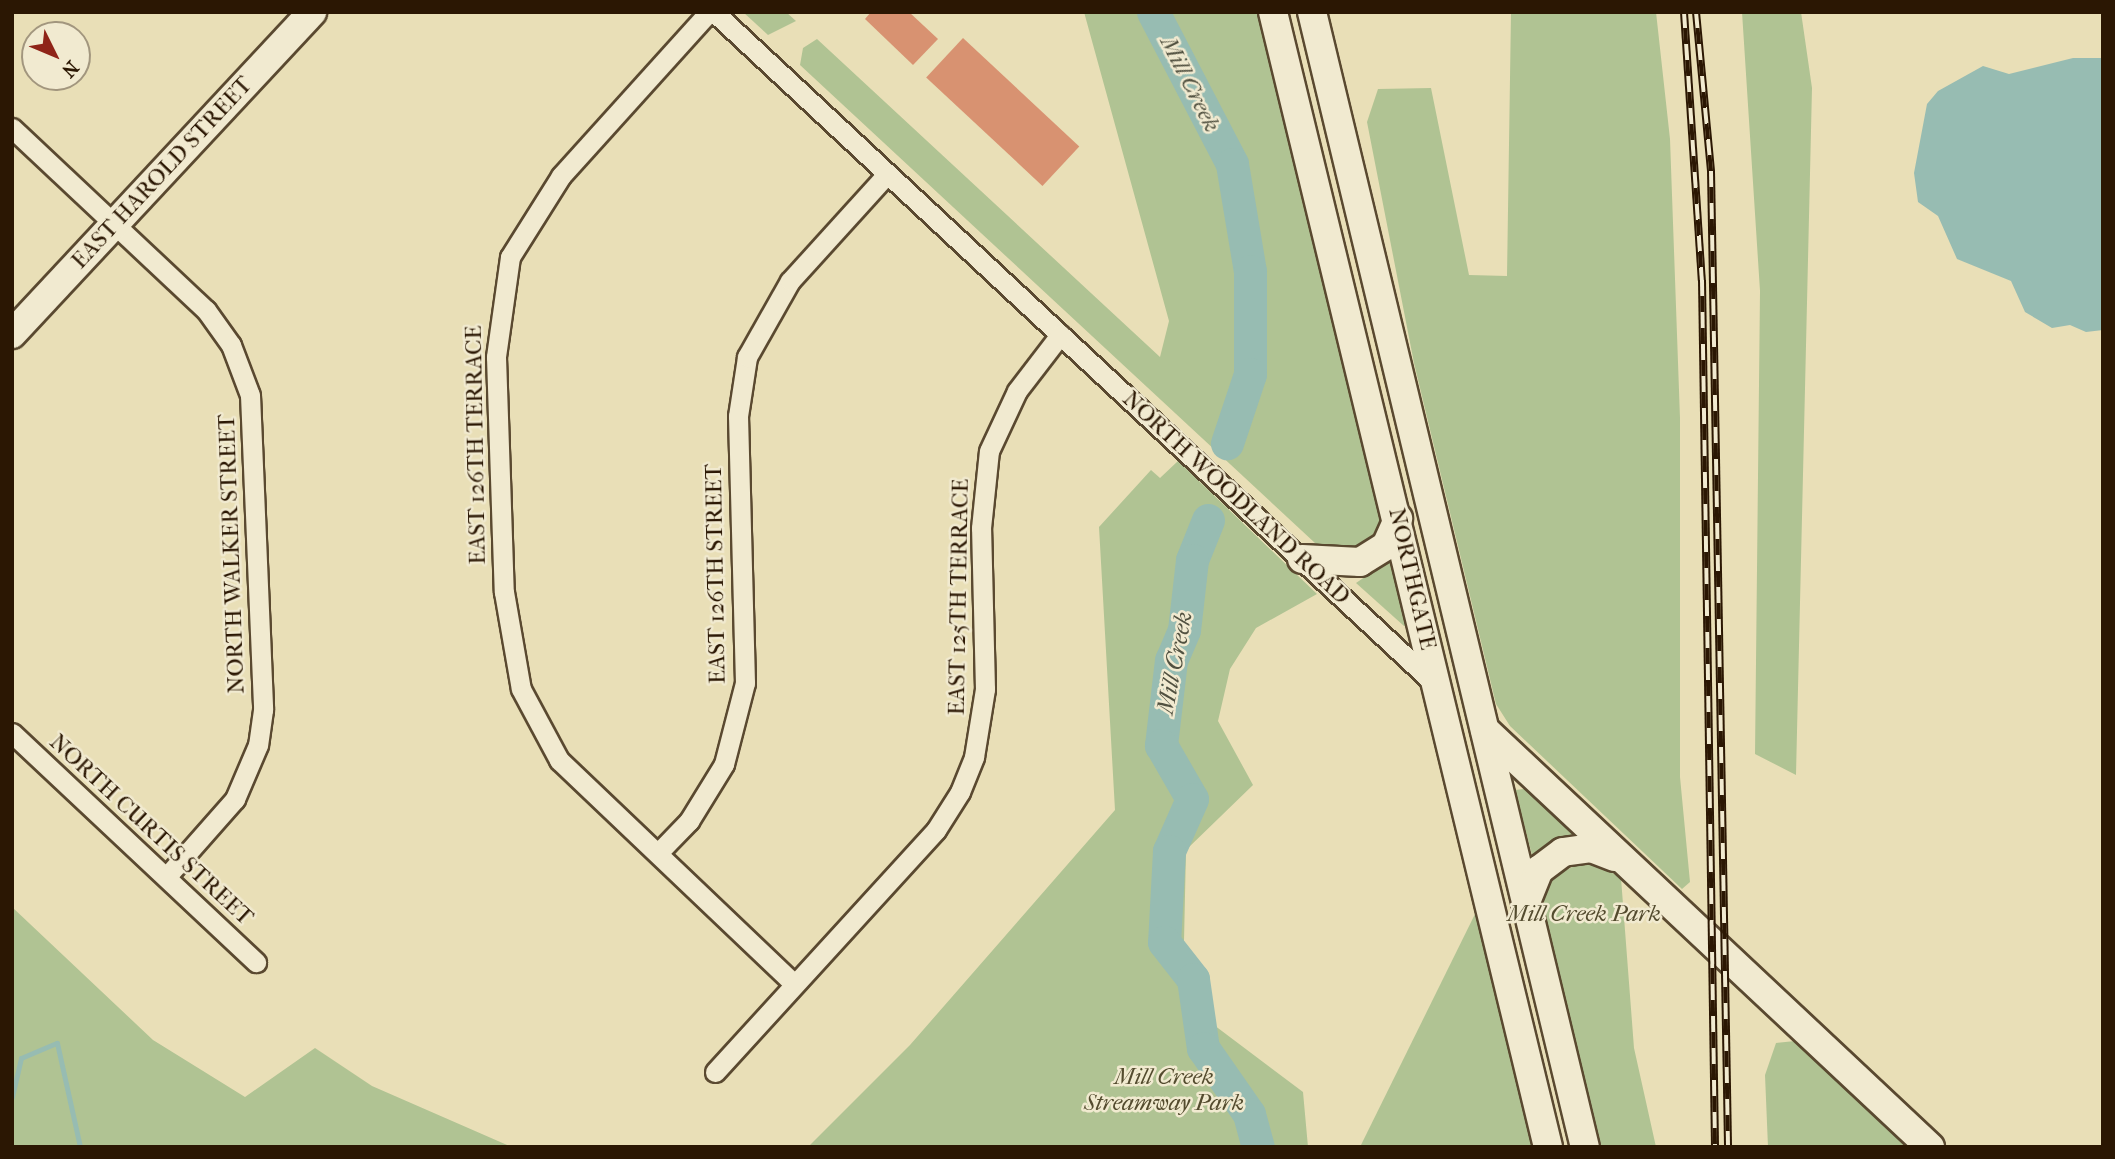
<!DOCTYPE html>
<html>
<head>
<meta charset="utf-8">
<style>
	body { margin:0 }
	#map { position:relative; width:2115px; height:1159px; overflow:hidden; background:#e9dfb7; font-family:"IM FELL French Canon",serif }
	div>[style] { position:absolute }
	.green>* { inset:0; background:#b0c393 }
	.water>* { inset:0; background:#97bcb2 }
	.stream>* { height:5px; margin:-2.5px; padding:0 2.5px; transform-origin:2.5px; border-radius:2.5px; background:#97bcb2 }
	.river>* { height:33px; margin:-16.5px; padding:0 16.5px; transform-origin:16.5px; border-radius:16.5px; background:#97bcb2 }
	.building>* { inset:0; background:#d89271; transform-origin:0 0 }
	.roads { filter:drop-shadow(2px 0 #5a4930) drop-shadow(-2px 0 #5a4930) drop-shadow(0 2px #5a4930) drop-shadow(0 -2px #5a4930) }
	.minor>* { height:19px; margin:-9.5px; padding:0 9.5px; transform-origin:9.5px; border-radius:9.5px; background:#f1ead0 }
	.secondary>* { height:28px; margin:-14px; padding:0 14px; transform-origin:14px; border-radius:14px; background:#f1ead0 }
	.rail>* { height:8px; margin-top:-4px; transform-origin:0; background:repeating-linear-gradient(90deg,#f1ead0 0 16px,#2b1703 0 32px); box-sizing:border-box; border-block:2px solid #2b1703 }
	span { translate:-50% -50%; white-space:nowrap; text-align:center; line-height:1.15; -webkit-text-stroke:5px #f1ead0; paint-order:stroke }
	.street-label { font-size:23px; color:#2b1703 }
	.park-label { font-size:23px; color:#534b2e; font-style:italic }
	.water-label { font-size:24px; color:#515140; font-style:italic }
	.frame { position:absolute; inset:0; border:14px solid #2b1703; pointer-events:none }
	.north { position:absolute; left:21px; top:21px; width:70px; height:70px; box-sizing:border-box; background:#f1ead0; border:2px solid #a2967e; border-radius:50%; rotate:133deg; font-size:19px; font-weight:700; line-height:28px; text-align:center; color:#2b1703 }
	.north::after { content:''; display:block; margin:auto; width:24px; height:32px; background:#8f2418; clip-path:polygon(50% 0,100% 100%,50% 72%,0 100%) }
</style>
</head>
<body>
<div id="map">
	<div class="green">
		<div style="clip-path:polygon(743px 12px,786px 12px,796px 21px,768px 35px)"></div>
		<div style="clip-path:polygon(1084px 12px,1263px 12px,1384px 515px,1366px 547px,1332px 554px,1315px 543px,800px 65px,803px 48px,817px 39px,1160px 357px,1169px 321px)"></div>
		<div style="clip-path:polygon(1511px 12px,1656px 12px,1670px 139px,1680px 418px,1680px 777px,1690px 882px,1682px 889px,1510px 726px,1496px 704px,1414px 363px,1367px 122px,1378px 89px,1431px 88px,1469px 275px,1507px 276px)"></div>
		<div style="clip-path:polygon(1742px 12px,1801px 12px,1812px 88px,1796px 775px,1755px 754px,1760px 291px)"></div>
		<div style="clip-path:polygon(1178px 461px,1317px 594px,1256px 628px,1230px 669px,1218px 721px,1253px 785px,1186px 850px,1184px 941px,1198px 1013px,1303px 1092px,1308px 1147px,808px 1147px,910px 1045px,1115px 810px,1099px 527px,1151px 470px,1160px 478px)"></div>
		<div style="clip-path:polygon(1394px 557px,1413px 624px,1404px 626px,1356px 583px)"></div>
		<div style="clip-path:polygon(1524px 789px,1571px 831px,1572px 837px,1532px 855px,1515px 790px)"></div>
		<div style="clip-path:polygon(1589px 859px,1621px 878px,1634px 1048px,1656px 1147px,1601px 1147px,1545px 915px,1543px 897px,1552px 877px)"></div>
		<div style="clip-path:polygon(1479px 906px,1548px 1147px,1360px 1147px)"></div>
		<div style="clip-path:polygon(12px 907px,153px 1040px,245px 1097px,315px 1048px,372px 1086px,512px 1147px,12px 1147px)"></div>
		<div style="clip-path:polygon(1795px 1041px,1908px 1147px,1768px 1147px,1765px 1075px,1776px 1043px)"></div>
	</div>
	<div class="water">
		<div style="clip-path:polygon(2073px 58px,2103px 58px,2103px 330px,2086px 332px,2070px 325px,2052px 328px,2025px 312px,2011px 281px,1957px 259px,1938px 216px,1918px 202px,1914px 173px,1927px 104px,1938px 91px,1983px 66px,2009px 74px)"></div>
	</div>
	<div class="stream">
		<div style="left:12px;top:1097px;width:40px;rotate:-77deg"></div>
		<div style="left:21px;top:1058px;width:39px;rotate:-23deg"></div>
		<div style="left:57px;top:1043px;width:107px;rotate:77.5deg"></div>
	</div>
	<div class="river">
		<div style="left:1153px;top:12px;width:171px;rotate:62.5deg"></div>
		<div style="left:1232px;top:164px;width:109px;rotate:80.5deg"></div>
		<div style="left:1250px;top:271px;width:103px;rotate:90deg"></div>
		<div style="left:1250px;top:374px;width:73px;rotate:108.4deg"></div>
		<div style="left:1208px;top:520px;width:43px;rotate:111.8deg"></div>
		<div style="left:1192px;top:560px;width:70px;rotate:96.5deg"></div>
		<div style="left:1184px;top:630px;width:33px;rotate:113deg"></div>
		<div style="left:1171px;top:660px;width:86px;rotate:96.7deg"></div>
		<div style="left:1161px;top:745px;width:62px;rotate:60.1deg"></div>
		<div style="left:1192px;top:799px;width:57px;rotate:113.9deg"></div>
		<div style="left:1169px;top:851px;width:91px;rotate:93.1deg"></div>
		<div style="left:1164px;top:942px;width:47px;rotate:51.9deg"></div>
		<div style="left:1193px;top:979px;width:70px;rotate:81.8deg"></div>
		<div style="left:1203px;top:1048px;width:80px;rotate:55.1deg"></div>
		<div style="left:1249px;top:1114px;width:34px;rotate:75deg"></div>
	</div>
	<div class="building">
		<div style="clip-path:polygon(871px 12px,909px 12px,938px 39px,913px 65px,865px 19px)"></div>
		<div style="left:963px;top:38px;width:159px;height:54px;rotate:43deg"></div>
	</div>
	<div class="roads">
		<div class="minor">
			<div style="left:709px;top:12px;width:221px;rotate:132.1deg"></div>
			<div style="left:561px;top:176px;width:96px;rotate:122.2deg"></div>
			<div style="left:510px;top:257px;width:101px;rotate:98deg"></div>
			<div style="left:496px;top:357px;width:235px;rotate:88.1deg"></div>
			<div style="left:504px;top:592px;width:98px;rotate:80.1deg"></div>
			<div style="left:521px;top:689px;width:81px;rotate:61.8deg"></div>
			<div style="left:559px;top:760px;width:325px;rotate:43.6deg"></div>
			<div style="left:714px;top:12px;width:986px;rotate:42.99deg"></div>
			<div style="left:12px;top:128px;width:266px;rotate:43.2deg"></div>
			<div style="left:206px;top:310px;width:43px;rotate:54.5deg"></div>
			<div style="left:231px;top:345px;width:53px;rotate:69.2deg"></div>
			<div style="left:250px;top:395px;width:315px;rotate:87.6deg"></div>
			<div style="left:263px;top:710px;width:35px;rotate:98deg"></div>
			<div style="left:258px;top:745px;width:59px;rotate:113.1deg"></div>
			<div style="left:235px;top:799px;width:103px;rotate:131.4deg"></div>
			<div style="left:12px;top:733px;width:335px;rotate:43.2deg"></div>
			<div style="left:658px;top:853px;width:45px;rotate:-45.9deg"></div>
			<div style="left:689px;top:821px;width:67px;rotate:-58.4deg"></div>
			<div style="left:724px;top:764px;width:84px;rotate:-75.5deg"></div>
			<div style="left:745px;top:683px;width:267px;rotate:-91.5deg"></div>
			<div style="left:738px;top:416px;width:60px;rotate:-81.3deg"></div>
			<div style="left:747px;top:357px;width:87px;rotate:-60.5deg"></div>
			<div style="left:790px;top:281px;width:144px;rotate:-47.8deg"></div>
			<div style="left:715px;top:1072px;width:328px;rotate:-47.6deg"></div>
			<div style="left:936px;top:830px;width:45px;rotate:-57.7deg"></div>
			<div style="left:960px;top:792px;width:38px;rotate:-68deg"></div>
			<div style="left:974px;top:757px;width:69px;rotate:-80.8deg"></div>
			<div style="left:985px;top:689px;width:161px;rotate:-91.4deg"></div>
			<div style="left:981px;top:528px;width:77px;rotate:-84.1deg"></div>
			<div style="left:989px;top:451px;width:66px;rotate:-65deg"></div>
			<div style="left:1017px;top:391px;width:71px;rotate:-52.5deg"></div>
		</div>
		<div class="secondary">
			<div style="left:1273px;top:12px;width:1168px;rotate:76.38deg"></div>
			<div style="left:1312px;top:12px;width:1167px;rotate:76.48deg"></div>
			<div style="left:12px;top:334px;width:440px;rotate:-47deg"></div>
			<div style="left:1302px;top:559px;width:58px;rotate:3deg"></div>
			<div style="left:1360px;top:562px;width:31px;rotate:-32deg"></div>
			<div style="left:1386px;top:546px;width:30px;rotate:-66deg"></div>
			<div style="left:1485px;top:730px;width:610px;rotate:43.14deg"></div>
			<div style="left:1526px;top:902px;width:35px;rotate:-68deg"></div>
			<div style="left:1539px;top:870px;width:30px;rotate:-37deg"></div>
			<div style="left:1563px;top:852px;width:28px;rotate:-8deg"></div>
			<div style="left:1591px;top:848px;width:25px;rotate:21deg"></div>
		</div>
	</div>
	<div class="rail">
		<div style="left:1684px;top:12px;width:269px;rotate:86.2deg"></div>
		<div style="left:1702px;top:280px;width:867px;rotate:89.14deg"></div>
		<div style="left:1696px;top:12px;width:160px;rotate:84.6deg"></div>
		<div style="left:1711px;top:171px;width:976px;rotate:89deg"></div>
	</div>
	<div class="street-label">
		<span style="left:162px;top:173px;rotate:-47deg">EAST HAROLD STREET</span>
		<span style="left:476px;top:445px;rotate:-91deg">EAST 126TH TERRACE</span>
		<span style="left:1236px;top:498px;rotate:43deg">NORTH WOODLAND ROAD</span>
		<span style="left:232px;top:554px;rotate:-92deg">NORTH WALKER STREET</span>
		<span style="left:716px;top:574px;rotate:-91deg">EAST 126TH STREET</span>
		<span style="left:1412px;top:579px;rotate:77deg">NORTHGATE</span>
		<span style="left:959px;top:597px;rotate:-89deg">EAST 125TH TERRACE</span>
		<span style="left:151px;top:830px;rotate:43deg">NORTH CURTIS STREET</span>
	</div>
	<div class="park-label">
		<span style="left:1584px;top:914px">Mill Creek Park</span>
		<span style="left:1164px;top:1090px">Mill Creek<br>Streamway Park</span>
	</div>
	<div class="water-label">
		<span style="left:1190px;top:84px;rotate:63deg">Mill Creek</span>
		<span style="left:1175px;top:663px;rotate:-79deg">Mill Creek</span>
	</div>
	<div class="frame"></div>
	<div class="north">N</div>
</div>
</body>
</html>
